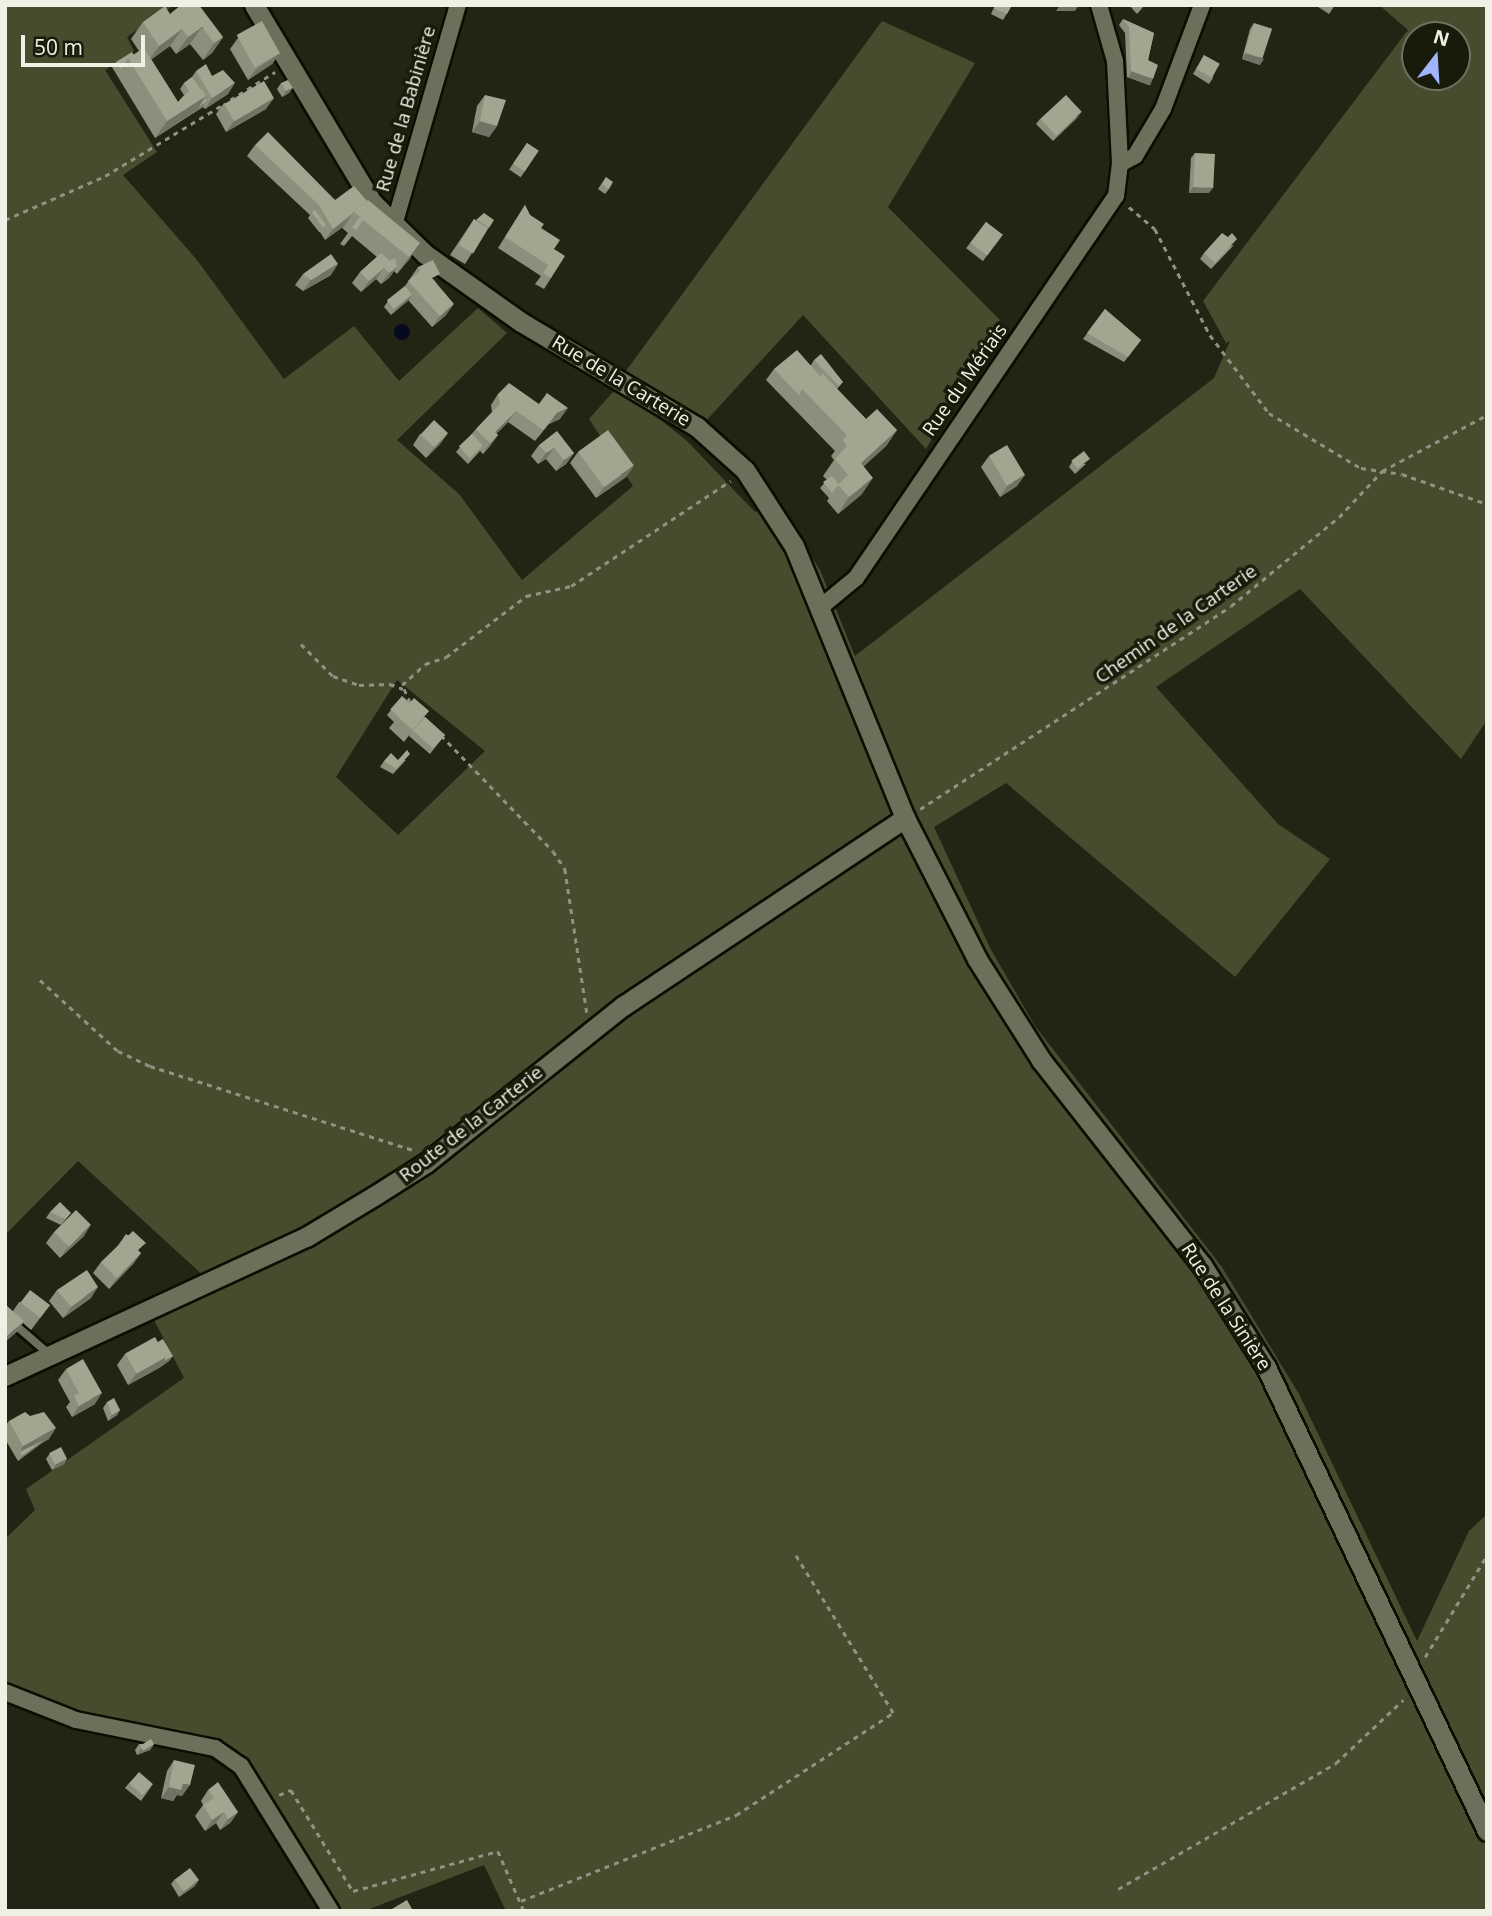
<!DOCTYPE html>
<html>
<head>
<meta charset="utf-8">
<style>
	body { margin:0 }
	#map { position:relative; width:1492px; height:1916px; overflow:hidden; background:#222513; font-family:"Open Sans",sans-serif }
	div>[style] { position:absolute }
	.green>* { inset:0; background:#464c2e }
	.water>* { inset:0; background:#060a20 }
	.round { border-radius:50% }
	.path>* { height:2.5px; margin-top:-1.25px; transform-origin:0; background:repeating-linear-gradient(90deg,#909283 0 5px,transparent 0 10px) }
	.roads { filter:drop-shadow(2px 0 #0b0e01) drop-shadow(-2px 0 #0b0e01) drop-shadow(0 2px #0b0e01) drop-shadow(0 -2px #0b0e01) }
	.service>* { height:8px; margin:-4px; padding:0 4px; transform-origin:4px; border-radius:4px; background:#6c705b }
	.minor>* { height:16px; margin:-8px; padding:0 8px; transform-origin:8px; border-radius:8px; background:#6c705b }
	.tertiary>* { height:19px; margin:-9.5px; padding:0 9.5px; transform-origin:9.5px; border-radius:9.5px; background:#6c705b }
	.wall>* { inset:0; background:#8b8f7c; transform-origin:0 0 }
	.shaded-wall>* { inset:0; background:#717465; transform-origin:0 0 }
	.building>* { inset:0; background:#a2a690; transform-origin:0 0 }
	span { translate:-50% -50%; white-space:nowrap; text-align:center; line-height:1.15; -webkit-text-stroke:7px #181b09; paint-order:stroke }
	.street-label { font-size:19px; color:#eff1e5 }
	.frame { position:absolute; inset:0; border:7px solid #eff1e5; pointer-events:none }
	.north { position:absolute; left:1401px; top:21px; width:70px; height:70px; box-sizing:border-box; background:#181b09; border:2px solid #6e7161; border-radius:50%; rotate:17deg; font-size:19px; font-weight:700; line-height:28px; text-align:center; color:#eff1e5 }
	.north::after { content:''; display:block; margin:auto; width:24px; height:32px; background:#a0b3fd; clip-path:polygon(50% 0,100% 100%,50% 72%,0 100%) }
	.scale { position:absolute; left:21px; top:35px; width:124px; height:32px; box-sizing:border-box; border:4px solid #eff1e5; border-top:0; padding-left:9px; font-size:21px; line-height:24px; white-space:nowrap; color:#eff1e5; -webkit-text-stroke:5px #181b09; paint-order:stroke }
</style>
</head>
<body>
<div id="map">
	<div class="green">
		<div style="clip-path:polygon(evenodd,5px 5px,174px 5px,127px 37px,134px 51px,105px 70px,157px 152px,123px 175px,197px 260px,284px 379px,354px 326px,399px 381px,478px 308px,507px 333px,397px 440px,459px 494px,522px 580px,633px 486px,589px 419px,618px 386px,687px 441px,755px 512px,776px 501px,820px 570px,855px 656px,1214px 378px,1230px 341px,1226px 343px,1203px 301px,1408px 30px,1379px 5px,1487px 5px,1487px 720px,1461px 759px,1300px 589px,1156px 687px,1278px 824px,1330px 859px,1235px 977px,1006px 783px,934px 827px,990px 948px,1035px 1026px,1222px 1267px,1299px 1394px,1417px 1641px,1469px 1531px,1487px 1514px,1487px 1911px,506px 1911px,484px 1865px,364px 1911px,336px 1911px,273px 1803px,245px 1767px,212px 1745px,56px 1709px,5px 1685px,5px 1539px,35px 1510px,26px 1489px,184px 1378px,153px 1318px,206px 1278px,78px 1161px,5px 1235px,5px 5px,1415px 35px,1457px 35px,1457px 77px,1415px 77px,1415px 35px,5px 5px,397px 680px,485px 751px,398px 835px,336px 777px,397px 680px)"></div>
		<div style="clip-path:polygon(882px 21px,975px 63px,888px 207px,1001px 321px,926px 449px,803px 315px,704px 423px,626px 371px)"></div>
	</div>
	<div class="water">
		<div class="round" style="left:394px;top:324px;width:16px;height:16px"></div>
	</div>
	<div class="path">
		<div style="left:230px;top:100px;width:53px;rotate:-31.9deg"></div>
		<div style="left:1129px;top:207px;width:34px;rotate:40deg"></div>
		<div style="left:1155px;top:229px;width:119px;rotate:62.6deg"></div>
		<div style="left:1210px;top:335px;width:98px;rotate:52.9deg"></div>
		<div style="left:1269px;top:413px;width:107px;rotate:30.9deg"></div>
		<div style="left:1361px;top:468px;width:41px;rotate:8.3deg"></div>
		<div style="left:1402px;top:474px;width:90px;rotate:19.4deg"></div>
		<div style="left:5px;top:220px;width:109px;rotate:-23.7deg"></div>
		<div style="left:105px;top:176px;width:139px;rotate:-31.2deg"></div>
		<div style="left:301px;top:644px;width:45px;rotate:45deg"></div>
		<div style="left:333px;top:676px;width:28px;rotate:19deg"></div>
		<div style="left:359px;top:685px;width:31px;rotate:-2deg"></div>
		<div style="left:390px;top:684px;width:14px;rotate:21deg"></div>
		<div style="left:410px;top:703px;width:20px;rotate:-114deg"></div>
		<div style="left:402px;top:685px;width:31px;rotate:-42deg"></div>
		<div style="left:425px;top:664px;width:22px;rotate:-18deg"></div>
		<div style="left:446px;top:657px;width:101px;rotate:-37.3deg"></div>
		<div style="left:526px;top:596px;width:46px;rotate:-12.5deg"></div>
		<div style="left:571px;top:586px;width:191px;rotate:-33.4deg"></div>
		<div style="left:441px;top:735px;width:161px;rotate:46deg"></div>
		<div style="left:553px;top:851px;width:22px;rotate:56deg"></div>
		<div style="left:565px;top:869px;width:146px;rotate:81.3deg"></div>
		<div style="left:920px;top:809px;width:371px;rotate:-33.1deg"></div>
		<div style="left:1231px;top:606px;width:140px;rotate:-39.5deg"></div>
		<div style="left:1339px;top:517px;width:63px;rotate:-46.9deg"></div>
		<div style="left:1382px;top:471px;width:119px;rotate:-28.1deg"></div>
		<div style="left:40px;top:980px;width:105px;rotate:42.3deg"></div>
		<div style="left:118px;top:1051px;width:35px;rotate:25deg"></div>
		<div style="left:150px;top:1066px;width:277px;rotate:17.7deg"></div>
		<div style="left:1425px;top:1657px;width:119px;rotate:-58.7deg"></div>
		<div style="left:279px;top:1795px;width:13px;rotate:-23deg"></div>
		<div style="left:291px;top:1790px;width:119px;rotate:58.5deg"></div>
		<div style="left:353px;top:1891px;width:150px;rotate:-15.4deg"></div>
		<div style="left:498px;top:1851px;width:65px;rotate:66.6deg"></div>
		<div style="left:1118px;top:1889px;width:252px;rotate:-30deg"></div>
		<div style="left:1336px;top:1763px;width:92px;rotate:-43.2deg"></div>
		<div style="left:521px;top:1901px;width:232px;rotate:-21.8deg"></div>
		<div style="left:736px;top:1815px;width:187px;rotate:-33deg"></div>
		<div style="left:893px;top:1713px;width:185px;rotate:-121.7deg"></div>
	</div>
	<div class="roads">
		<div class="service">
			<div style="left:5px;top:1316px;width:60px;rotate:40.9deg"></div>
		</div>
		<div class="minor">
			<div style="left:1099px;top:5px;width:58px;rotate:74.1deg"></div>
			<div style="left:1115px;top:61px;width:103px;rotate:87.2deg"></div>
			<div style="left:394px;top:225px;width:229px;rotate:-73.8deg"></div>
			<div style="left:822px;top:606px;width:44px;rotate:-39.5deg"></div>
			<div style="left:856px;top:578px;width:462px;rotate:-55.8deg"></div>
			<div style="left:1116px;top:196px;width:32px;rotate:-83deg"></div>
			<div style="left:1120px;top:164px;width:17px;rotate:-28deg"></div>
			<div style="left:1135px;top:156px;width:55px;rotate:-59.2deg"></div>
			<div style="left:1163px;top:109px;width:111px;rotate:-69.4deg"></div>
			<div style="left:5px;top:1692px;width:76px;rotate:21.5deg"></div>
			<div style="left:76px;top:1720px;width:142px;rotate:11.4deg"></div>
			<div style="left:215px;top:1748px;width:32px;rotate:35deg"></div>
			<div style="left:241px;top:1766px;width:171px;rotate:58.2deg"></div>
		</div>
		<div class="tertiary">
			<div style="left:254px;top:5px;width:230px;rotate:59.1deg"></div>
			<div style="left:372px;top:202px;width:74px;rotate:44.5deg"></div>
			<div style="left:425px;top:254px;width:118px;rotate:35.3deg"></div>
			<div style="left:521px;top:322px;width:205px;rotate:30.8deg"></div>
			<div style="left:697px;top:427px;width:64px;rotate:41.9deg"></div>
			<div style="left:745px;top:470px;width:90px;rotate:57.2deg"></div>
			<div style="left:794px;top:546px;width:294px;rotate:67.8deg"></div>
			<div style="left:905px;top:818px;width:158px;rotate:62.9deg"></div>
			<div style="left:977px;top:959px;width:120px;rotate:57.6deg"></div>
			<div style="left:1041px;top:1060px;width:261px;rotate:51.9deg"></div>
			<div style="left:1202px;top:1265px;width:120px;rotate:57.9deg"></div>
			<div style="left:1266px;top:1367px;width:514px;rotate:64.53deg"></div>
			<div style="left:5px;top:1376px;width:332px;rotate:-24.8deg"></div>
			<div style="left:306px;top:1237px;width:79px;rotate:-31.1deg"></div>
			<div style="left:374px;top:1196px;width:62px;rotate:-32.4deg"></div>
			<div style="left:426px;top:1163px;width:252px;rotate:-38.6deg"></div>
			<div style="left:623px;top:1006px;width:339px;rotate:-33.7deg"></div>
		</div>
	</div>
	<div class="wall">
		<div style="clip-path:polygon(995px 5px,1012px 5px,1003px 20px,991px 14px)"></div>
		<div style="clip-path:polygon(1129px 5px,1145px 5px,1137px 14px)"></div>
		<div style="clip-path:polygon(1315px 5px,1335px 5px,1329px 14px)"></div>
		<div style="clip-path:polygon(170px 14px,223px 37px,212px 53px,203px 60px,190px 44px,176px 54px,170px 46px,151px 59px,178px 102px,184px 95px,180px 89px,184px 83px,192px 77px,196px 71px,212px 76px,228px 94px,205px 109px,203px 107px,155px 138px,112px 67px,116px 62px,134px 55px,139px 51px,131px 39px,143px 22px)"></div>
		<div style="clip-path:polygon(1123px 19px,1154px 33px,1148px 60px,1149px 85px,1127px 77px,1125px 33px,1119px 25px)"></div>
		<div style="clip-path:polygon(1254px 23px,1260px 65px,1242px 59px,1250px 29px)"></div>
		<div style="clip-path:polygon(238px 38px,280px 53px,272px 64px,248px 80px,230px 49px)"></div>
		<div style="clip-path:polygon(1204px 55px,1213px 78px,1209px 84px,1193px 74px)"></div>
		<div style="clip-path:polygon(281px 83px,289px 93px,282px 97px,277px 89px)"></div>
		<div style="clip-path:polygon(485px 95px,497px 126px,489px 137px,472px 132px,477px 106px)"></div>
		<div style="clip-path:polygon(224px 103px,266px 109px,226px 132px,216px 114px)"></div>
		<div style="clip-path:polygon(1078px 117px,1053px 141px,1036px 124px,1040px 119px)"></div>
		<div style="left:527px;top:143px;width:14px;height:32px;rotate:34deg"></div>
		<div style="clip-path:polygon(255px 145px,335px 200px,367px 201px,420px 243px,397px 274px,394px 271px,389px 278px,381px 284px,376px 279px,361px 292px,352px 283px,360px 272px,377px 257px,352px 236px,344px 246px,340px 244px,348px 233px,342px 228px,344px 226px,325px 240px,320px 232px,319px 232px,308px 218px,310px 215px,247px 156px)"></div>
		<div style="clip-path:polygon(1195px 153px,1209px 193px,1189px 193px,1191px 158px)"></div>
		<div style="clip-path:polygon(606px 177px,609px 189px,605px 194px,598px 189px)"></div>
		<div style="clip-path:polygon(525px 205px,530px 215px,541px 228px,554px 249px,551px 278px,544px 289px,535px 284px,541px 276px,498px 248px)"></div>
		<div style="clip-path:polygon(474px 219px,472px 253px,465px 264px,450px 255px)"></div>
		<div style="left:986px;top:222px;width:21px;height:33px;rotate:37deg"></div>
		<div style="clip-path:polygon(1234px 245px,1211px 269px,1200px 259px,1204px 253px)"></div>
		<div style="clip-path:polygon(418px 267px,435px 281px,446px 315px,432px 327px,408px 300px,391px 315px,384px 307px,388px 301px,405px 286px)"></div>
		<div style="clip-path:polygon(303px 274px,331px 275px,303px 291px,295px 285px)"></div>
		<div style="clip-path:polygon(1105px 309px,1141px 340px,1124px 362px,1083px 339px)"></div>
		<div style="clip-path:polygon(814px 360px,843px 382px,837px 389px,866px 419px,897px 430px,886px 446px,864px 466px,862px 494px,838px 514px,827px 501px,829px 498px,820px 488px,827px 480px,823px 476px,834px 460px,831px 456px,835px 451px,766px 380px,774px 369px,811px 365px)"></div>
		<div style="clip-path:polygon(498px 394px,560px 419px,549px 424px,535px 441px,508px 422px,496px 434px,498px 435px,490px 446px,483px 454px,480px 451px,468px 464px,456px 452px,476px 429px,492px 412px,491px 405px)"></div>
		<div style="clip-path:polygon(448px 433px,440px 444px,426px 458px,413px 445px,420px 434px)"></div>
		<div style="clip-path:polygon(539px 445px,574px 453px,566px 464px,556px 471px,546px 459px,538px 464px,531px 456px)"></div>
		<div style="clip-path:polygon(578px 452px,626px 477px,596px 498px,570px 463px)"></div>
		<div style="clip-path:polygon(989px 456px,1017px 486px,1000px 497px,981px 467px)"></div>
		<div style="clip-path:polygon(1072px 462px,1086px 464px,1075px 474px,1069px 467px)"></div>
		<div style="clip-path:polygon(391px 710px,425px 717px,445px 735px,430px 754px,409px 736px,410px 734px,404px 742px,389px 728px,394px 722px,387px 715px)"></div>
		<div style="clip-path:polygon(398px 760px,406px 760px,393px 774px,380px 767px,384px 761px)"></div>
		<div style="clip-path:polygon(50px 1212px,71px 1213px,61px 1225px,46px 1218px)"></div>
		<div style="clip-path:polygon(54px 1232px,84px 1236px,60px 1258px,46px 1243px)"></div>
		<div style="clip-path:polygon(139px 1252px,141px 1253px,133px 1264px,109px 1289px,93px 1273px,101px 1262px)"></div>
		<div style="clip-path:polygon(57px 1290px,91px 1298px,63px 1318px,49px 1301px)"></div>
		<div style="clip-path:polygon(19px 1302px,50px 1305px,31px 1330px,23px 1323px,17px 1332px,13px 1311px)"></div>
		<div style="clip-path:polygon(158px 1342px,173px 1356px,169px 1361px,159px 1368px,128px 1385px,117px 1365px,125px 1354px)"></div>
		<div style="clip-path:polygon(66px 1369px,95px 1404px,72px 1417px,66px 1407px,70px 1402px,58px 1380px)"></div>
		<div style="clip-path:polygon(107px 1402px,120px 1410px,117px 1415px,108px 1421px,103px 1408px)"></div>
		<div style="clip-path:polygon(9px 1421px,49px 1439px,42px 1443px,18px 1461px,5px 1439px,5px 1426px)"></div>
		<div style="clip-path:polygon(50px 1453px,67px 1459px,64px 1464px,52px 1470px,46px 1459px)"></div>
		<div style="clip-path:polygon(139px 1744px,154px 1744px,150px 1750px,137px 1755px,135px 1750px)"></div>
		<div style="clip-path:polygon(174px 1760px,182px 1796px,177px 1795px,173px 1801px,161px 1798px,167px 1771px)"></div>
		<div style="clip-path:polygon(129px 1783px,153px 1784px,141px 1801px,125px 1788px)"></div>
		<div style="clip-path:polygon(208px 1790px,238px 1812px,230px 1823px,220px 1830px,216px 1823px,205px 1831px,195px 1816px,203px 1805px,201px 1801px)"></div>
		<div style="clip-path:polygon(175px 1879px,195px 1886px,179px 1897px,171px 1884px)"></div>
	</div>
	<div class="shaded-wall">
		<div style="clip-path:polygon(1060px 5px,1079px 5px,1075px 11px,1056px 11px)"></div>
		<div style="clip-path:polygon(202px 27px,190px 44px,176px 54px,188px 37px)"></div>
		<div style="clip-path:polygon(182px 29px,170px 46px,147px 63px,159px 46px)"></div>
		<div style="clip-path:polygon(223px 37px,212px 53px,203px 60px,214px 43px)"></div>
		<div style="clip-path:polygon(280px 53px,272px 64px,248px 80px,256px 69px)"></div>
		<div style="clip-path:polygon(1246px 53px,1264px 59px,1260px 65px,1242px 59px)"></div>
		<div style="left:1131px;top:71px;width:23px;height:7px;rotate:20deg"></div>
		<div style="clip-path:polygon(235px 83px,228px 94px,205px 109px,212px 98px)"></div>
		<div style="clip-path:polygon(293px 88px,289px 93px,282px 97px,286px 91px)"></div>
		<div style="clip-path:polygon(206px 96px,199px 107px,207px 101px,203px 106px,155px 138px,167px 121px)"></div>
		<div style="clip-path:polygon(274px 98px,266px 109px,226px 132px,234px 121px)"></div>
		<div style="clip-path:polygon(1082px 112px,1078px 117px,1053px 141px,1057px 136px)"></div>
		<div style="clip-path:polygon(480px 121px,497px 126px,489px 137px,472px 132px)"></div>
		<div style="clip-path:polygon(1193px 187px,1213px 188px,1209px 193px,1189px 193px)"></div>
		<div style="clip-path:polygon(352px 215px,344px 226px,325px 240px,333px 229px)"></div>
		<div style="clip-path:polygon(420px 243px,409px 260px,397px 274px,409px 257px)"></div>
		<div style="clip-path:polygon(338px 264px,331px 275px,303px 291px,311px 280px)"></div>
		<div style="clip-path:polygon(397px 267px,389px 278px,381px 284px,389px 273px)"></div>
		<div style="clip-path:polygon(384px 268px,376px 279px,361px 292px,369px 281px)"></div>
		<div style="clip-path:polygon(412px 295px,408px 301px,391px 315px,395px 310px)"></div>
		<div style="clip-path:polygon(454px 304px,446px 315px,432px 327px,440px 316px)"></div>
		<div style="clip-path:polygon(568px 408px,560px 419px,549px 424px,535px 441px,557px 413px)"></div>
		<div style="clip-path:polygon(516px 411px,508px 422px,487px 443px,495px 432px)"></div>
		<div style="clip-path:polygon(897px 430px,886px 446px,849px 479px,861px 463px)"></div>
		<div style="clip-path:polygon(448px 433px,440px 444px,426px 458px,434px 447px)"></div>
		<div style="clip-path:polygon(498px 435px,490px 446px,483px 454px,490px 443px)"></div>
		<div style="clip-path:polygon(554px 448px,546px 459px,538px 464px,546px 453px)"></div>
		<div style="clip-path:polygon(574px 453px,566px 464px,556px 471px,564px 460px)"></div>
		<div style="clip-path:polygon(634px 466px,626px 477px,596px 498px,604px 487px)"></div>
		<div style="clip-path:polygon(1025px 475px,1017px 486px,1000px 497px,1007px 486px)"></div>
		<div style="clip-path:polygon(873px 478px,862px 494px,838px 514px,849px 497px)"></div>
		<div style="clip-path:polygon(91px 1225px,84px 1236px,60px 1258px,68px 1247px)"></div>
		<div style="clip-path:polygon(141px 1253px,133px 1264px,109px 1289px,117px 1278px)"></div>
		<div style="clip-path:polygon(98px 1287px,91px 1298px,63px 1318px,71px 1307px)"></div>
		<div style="clip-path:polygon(24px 1321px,17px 1332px,5px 1342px,5px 1338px)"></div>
		<div style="clip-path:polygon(173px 1356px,169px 1361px,159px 1368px,128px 1385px,136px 1374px,166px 1357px)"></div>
		<div style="clip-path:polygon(102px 1393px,95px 1404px,72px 1417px,79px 1406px)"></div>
		<div style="clip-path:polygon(120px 1410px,117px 1415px,108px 1421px,112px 1415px)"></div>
		<div style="clip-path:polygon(56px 1428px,49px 1439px,42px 1443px,18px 1461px,22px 1456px,20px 1452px,23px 1446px)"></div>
		<div style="clip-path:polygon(67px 1459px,64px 1464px,52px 1470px,56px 1464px)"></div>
		<div style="clip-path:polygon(154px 1744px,150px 1750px,137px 1755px,141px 1749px)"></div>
		<div style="clip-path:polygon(183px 1784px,190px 1785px,182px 1796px,177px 1795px,173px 1801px,161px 1798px,169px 1787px)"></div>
		<div style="clip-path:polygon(224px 1812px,216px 1823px,205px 1831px,212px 1820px)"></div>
		<div style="clip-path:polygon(238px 1812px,230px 1823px,220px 1830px,228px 1819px)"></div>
		<div style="clip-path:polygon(199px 1880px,195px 1886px,179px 1897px,183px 1892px)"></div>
	</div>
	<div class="building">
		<div style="clip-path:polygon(181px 5px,199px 5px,223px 37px,214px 43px,202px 27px,188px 37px,182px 29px,159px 46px,143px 22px,165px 6px,170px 14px)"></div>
		<div style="clip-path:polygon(996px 5px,1012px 5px,1007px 14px,995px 9px)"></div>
		<div style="clip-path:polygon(1123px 19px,1154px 33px,1148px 60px,1158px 65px,1153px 79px,1131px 71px,1129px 27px)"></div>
		<div style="left:262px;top:21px;width:37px;height:29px;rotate:61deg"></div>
		<div style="left:1254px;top:23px;width:19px;height:31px;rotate:18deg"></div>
		<div style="clip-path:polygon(144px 48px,178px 102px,192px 88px,196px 93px,202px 89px,206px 96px,167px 121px,128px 58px)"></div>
		<div style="clip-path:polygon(132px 52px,134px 55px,128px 58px,121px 69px,116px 62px)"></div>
		<div style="left:1204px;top:55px;width:18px;height:16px;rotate:29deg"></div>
		<div style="clip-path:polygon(206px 64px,212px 76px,223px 70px,235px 83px,212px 98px,196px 71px)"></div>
		<div style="clip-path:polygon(192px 77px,201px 90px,196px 93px,192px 88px,189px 91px,184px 83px)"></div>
		<div style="clip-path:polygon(288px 80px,293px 88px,286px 91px,281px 83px)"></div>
		<div style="left:264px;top:81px;width:20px;height:46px;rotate:60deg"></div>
		<div style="clip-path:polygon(485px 95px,506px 100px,497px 126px,480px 121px)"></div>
		<div style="left:1066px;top:95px;width:23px;height:35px;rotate:47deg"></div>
		<div style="clip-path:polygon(205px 98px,207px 101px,199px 107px)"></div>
		<div style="clip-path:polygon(268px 132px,335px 200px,354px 186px,367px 201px,333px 229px,319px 205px,255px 145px)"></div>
		<div style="left:527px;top:143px;width:14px;height:25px;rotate:34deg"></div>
		<div style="left:1195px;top:153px;width:20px;height:34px;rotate:3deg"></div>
		<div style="clip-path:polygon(606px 177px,613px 182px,609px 189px,602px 184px)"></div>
		<div style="clip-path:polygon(368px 200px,420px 243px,409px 257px,363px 220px,356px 230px,352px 227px,360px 217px,354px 212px)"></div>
		<div style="clip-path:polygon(525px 205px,530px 215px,544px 224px,541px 228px,560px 240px,554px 249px,565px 256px,551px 278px,543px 273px,548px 265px,505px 237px)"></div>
		<div style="left:315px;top:210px;width:19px;height:4px;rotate:54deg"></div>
		<div style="clip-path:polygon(484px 213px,494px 220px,489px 228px,476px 220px)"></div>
		<div style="left:474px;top:219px;width:17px;height:30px;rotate:31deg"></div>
		<div style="left:986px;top:222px;width:21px;height:26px;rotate:37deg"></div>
		<div style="clip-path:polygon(1222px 233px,1228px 237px,1232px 233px,1237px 239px,1215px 263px,1204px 253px)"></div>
		<div style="clip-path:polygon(381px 253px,390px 261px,395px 258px,397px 267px,389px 273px,384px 268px,369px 281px,360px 272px)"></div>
		<div style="clip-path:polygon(331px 254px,338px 264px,311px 280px,303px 274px)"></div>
		<div style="clip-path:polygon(433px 260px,440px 274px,432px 278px,454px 304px,440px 316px,408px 281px,420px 271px,418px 267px)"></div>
		<div style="left:405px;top:286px;width:11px;height:23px;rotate:52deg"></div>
		<div style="clip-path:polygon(1105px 309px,1141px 340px,1128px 357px,1087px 333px)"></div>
		<div style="clip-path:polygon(797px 350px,820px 376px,802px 389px,799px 395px,774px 369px)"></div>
		<div style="clip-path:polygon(821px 354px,843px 382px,839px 386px,814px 360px)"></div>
		<div style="clip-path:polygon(823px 374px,866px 419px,877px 409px,897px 430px,861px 463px,873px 478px,849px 497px,838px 485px,848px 475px,835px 459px,847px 446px,843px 440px,847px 435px,802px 389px)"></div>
		<div style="clip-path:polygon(509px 383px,539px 404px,547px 393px,568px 408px,557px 413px,543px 430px,516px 411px,495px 432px,498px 435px,490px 443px,476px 429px,500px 404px,498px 394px)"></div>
		<div style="left:434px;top:420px;width:19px;height:20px;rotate:43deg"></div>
		<div style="left:608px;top:430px;width:44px;height:37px;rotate:54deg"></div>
		<div style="clip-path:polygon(557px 431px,574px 453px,564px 460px,554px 448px,546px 453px,539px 445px)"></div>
		<div style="left:472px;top:434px;width:16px;height:18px;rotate:47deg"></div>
		<div style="left:1007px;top:445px;width:35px;height:21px;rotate:59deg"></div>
		<div style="left:1084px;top:451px;width:10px;height:16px;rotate:53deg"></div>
		<div style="clip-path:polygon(832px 476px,840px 486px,838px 485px,832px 493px,823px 482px)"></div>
		<div style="left:402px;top:696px;width:11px;height:18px;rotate:41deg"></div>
		<div style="left:414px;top:698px;width:20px;height:25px;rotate:41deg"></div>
		<div style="left:425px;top:717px;width:27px;height:18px;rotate:42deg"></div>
		<div style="clip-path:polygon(407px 750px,410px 754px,396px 769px,384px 761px,391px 753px,398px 760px)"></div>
		<div style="clip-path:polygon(60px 1202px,71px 1213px,65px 1219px,50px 1212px)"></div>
		<div style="left:76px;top:1210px;width:21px;height:31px;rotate:45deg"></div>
		<div style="clip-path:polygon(133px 1231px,146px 1243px,138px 1250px,141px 1253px,117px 1278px,101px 1262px)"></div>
		<div style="clip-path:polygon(126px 1234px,129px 1236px,117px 1247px)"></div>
		<div style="clip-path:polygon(87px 1270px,98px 1287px,71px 1307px,57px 1290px)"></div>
		<div style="left:30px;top:1290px;width:25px;height:16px;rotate:37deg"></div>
		<div style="clip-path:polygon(6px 1305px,24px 1321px,5px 1338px,5px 1306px)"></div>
		<div style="left:155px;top:1337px;width:23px;height:34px;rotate:61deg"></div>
		<div style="clip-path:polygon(163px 1339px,173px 1356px,164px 1361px,166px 1357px,158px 1342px)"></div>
		<div style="clip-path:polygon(83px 1359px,102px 1393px,79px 1406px,74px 1396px,79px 1393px,66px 1369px)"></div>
		<div style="clip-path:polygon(114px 1398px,120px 1410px,112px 1415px,107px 1402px)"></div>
		<div style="clip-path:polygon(25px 1412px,30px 1416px,44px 1412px,56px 1428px,23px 1446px,9px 1421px)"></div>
		<div style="clip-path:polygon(44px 1440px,22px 1456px,20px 1452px)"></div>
		<div style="left:61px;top:1447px;width:13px;height:13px;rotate:63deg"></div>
		<div style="left:151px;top:1739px;width:6px;height:13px;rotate:59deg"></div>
		<div style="clip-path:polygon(174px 1760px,195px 1765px,190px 1785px,183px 1784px,181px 1790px,169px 1787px)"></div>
		<div style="left:139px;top:1772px;width:18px;height:15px;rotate:41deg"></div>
		<div style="clip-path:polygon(218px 1782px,238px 1812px,228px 1819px,224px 1812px,212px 1820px,203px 1805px,214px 1798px,208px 1790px)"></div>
		<div style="left:190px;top:1868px;width:15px;height:19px;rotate:53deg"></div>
		<div style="clip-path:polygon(407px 1900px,413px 1911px,393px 1911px,392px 1909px)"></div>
	</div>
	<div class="street-label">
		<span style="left:406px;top:109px;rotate:-74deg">Rue de la Babinière</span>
		<span style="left:965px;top:380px;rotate:-55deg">Rue du Mériais</span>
		<span style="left:621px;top:381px;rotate:31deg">Rue de la Carterie</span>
		<span style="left:1176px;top:624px;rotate:-35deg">Chemin de la Carterie</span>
		<span style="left:471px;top:1124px;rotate:-38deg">Route de la Carterie</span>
		<span style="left:1226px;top:1307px;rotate:57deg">Rue de la Sinière</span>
	</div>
	<div class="frame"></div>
	<div class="north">N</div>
	<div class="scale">50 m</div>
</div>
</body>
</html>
